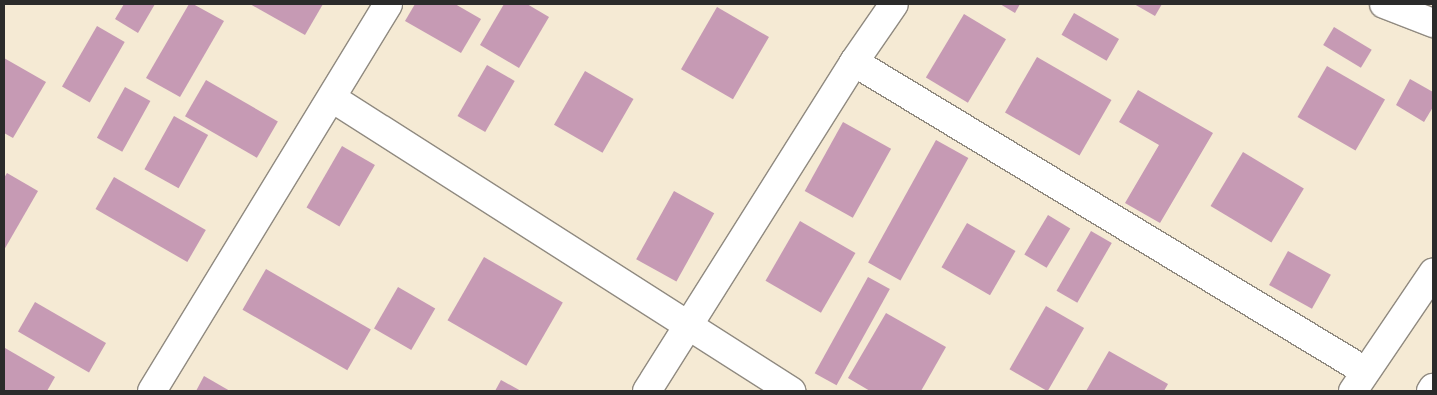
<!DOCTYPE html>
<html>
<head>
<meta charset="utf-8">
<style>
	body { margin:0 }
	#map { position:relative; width:1437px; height:395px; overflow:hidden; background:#f5ead4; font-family:"Libre Bodoni",serif }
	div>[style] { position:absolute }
	.building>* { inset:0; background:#c69ab4; transform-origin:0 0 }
	.roads { filter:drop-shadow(1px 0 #908a80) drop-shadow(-1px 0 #908a80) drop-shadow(0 1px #908a80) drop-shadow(0 -1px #908a80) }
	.minor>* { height:28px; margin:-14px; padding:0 14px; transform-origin:14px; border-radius:14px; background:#fff }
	span { translate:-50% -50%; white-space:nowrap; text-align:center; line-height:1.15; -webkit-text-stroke:4px #fbf7ec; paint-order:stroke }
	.frame { position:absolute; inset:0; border:5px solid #2b2b2b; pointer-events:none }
</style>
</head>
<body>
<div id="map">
	<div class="building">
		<div style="clip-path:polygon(124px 4px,155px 4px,138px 33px,115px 19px)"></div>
		<div style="clip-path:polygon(189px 4px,193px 4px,224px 21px,180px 97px,146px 78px)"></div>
		<div style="clip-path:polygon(250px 4px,323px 4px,305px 35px)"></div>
		<div style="clip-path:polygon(415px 4px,455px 4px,481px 19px,461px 53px,405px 21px)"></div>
		<div style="clip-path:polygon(504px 4px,527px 4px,549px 17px,519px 68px,480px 45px)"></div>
		<div style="clip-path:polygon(1000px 4px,1020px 4px,1015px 13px)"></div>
		<div style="clip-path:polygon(1134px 4px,1162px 4px,1155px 16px)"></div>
		<div style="left:717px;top:7px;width:60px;height:72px;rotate:30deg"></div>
		<div style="left:1074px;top:13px;width:52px;height:25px;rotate:30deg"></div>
		<div style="left:964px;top:14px;width:49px;height:74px;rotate:31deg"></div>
		<div style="left:97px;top:26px;width:32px;height:70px;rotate:30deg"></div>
		<div style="left:1334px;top:27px;width:44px;height:21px;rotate:31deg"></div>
		<div style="left:1037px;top:57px;width:86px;height:64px;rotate:30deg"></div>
		<div style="clip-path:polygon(4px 58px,46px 82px,13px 138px,4px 133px)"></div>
		<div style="left:487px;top:65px;width:32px;height:59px;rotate:30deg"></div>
		<div style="left:1327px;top:66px;width:67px;height:59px;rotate:30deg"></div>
		<div style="left:585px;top:71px;width:56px;height:62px;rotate:30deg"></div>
		<div style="clip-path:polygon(1410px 79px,1433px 92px,1433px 107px,1424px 122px,1396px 105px)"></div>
		<div style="left:206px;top:80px;width:83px;height:42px;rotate:30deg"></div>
		<div style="left:125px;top:87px;width:29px;height:58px;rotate:29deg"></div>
		<div style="clip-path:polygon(1138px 90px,1213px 133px,1160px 223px,1125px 203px,1159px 145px,1119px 122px)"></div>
		<div style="left:174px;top:116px;width:39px;height:61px;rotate:29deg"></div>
		<div style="left:843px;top:122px;width:55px;height:79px;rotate:29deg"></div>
		<div style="left:936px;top:140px;width:37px;height:140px;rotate:29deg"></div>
		<div style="left:342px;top:146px;width:38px;height:71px;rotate:30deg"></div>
		<div style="left:1243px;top:152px;width:71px;height:63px;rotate:31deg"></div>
		<div style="clip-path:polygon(7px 173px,38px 191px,4px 250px,4px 178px)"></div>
		<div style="left:114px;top:177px;width:106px;height:37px;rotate:30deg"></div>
		<div style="left:674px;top:191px;width:46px;height:78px;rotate:29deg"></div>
		<div style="left:1048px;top:215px;width:26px;height:46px;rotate:31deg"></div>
		<div style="left:800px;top:221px;width:64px;height:69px;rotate:30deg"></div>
		<div style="left:967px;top:223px;width:56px;height:51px;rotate:30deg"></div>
		<div style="left:1091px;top:231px;width:24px;height:69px;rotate:30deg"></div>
		<div style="left:1288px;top:251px;width:49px;height:39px;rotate:29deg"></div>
		<div style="left:484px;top:257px;width:91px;height:73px;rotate:30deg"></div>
		<div style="left:266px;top:269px;width:121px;height:47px;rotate:30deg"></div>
		<div style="left:868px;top:277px;width:25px;height:110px;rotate:29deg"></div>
		<div style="left:398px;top:287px;width:43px;height:48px;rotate:30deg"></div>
		<div style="left:35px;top:302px;width:82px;height:34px;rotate:30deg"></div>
		<div style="left:1046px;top:306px;width:44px;height:73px;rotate:30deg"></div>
		<div style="clip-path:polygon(886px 313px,946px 347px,921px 391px,870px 391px,848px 378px)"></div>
		<div style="clip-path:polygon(5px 348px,55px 377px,47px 391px,4px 391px)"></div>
		<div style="clip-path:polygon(1109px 351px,1168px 384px,1164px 391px,1086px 391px)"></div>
		<div style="clip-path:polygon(204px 376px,230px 391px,196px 391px)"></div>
		<div style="clip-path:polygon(501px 380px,521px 391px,495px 391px)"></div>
	</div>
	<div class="roads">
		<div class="minor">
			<div style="left:1384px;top:4px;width:53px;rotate:21.2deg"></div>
			<div style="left:854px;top:62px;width:597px;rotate:31.16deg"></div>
			<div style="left:332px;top:98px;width:545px;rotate:32.55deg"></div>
			<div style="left:152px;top:391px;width:453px;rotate:-58.6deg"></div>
			<div style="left:647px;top:391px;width:389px;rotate:-57.8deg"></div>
			<div style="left:854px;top:62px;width:70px;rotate:-55.4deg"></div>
			<div style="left:1353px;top:391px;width:143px;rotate:-55.9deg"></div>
			<div style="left:1431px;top:391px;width:4px;rotate:-56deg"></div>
		</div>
	</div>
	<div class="frame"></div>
</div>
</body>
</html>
